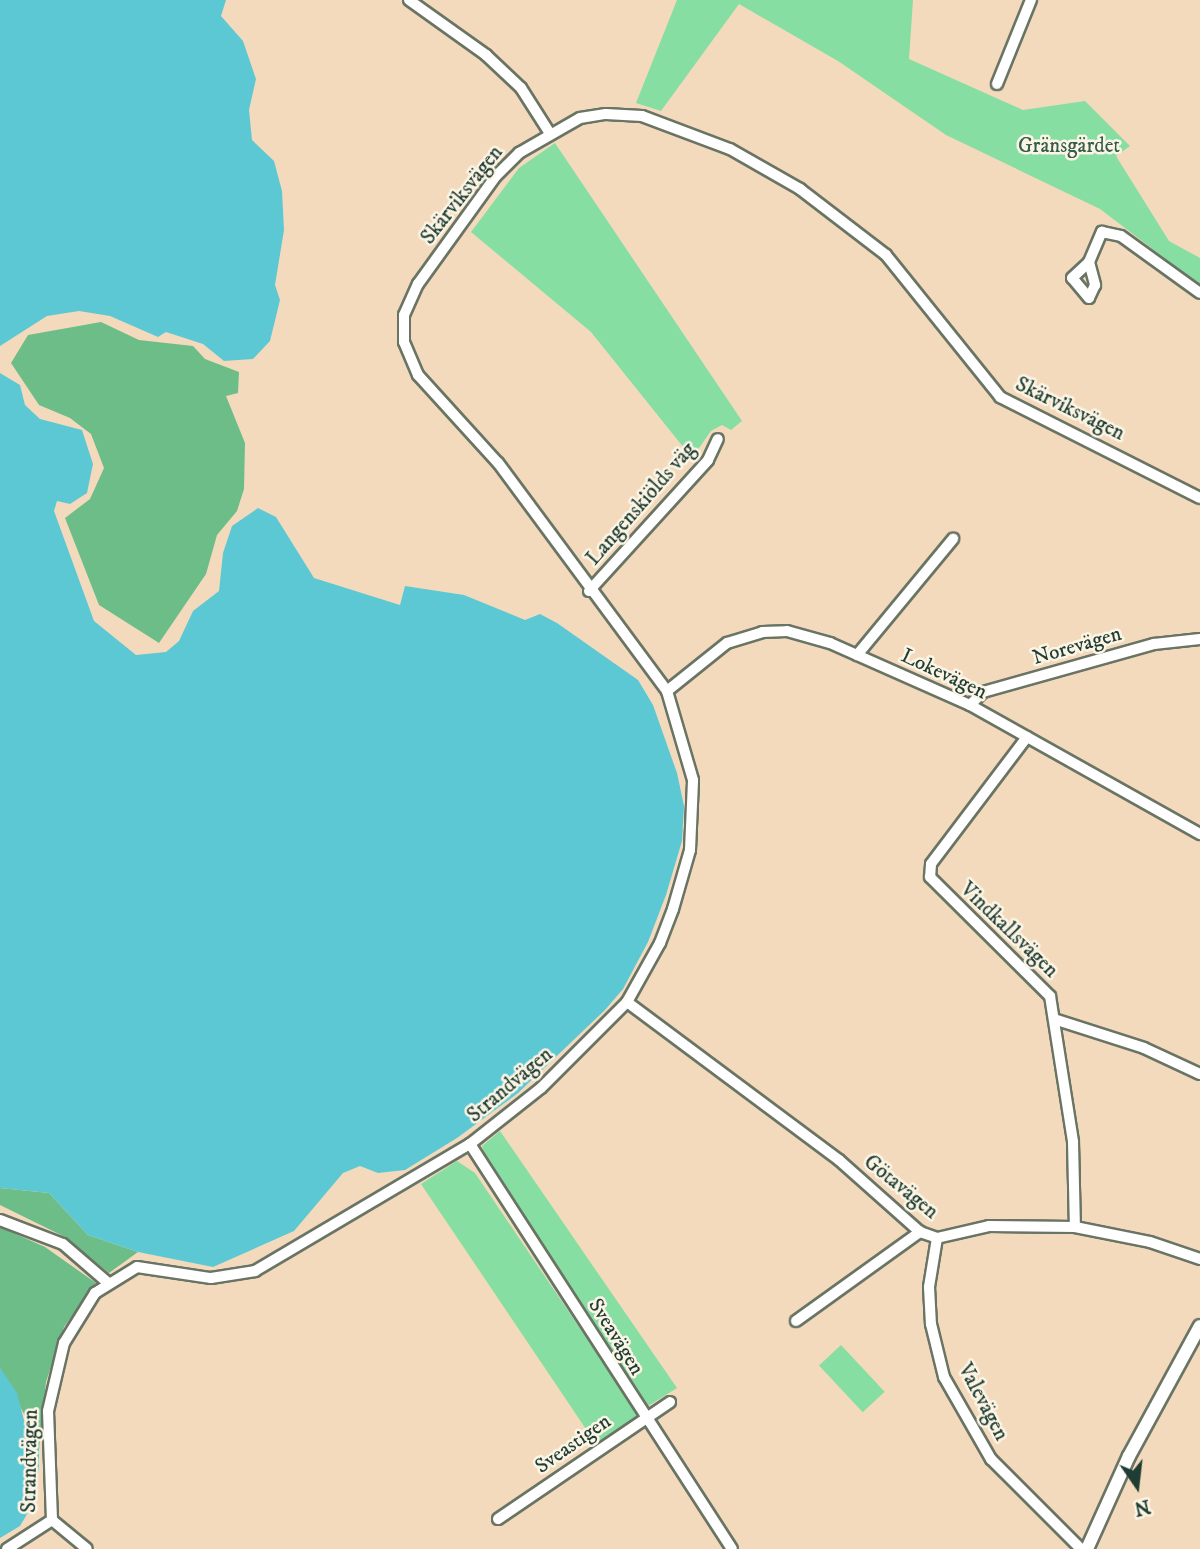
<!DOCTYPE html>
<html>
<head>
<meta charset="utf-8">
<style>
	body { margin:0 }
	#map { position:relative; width:1200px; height:1549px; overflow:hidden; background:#f4dabc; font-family:"IM FELL DW Pica",serif }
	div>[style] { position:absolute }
	.green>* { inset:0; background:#87dea2; transform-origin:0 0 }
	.forest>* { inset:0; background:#6dbd88 }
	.water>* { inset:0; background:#5cc8d4 }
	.roads { filter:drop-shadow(2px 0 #6a7464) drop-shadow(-2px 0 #6a7464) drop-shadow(0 2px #6a7464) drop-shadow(0 -2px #6a7464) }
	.minor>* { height:10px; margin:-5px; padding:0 5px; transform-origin:5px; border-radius:5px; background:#fff }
	.tertiary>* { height:12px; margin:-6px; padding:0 6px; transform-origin:6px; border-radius:6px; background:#fff }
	span { translate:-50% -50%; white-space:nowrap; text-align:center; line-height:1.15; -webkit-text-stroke:5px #fcf5e5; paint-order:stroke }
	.park-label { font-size:21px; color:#345d4a }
	.street-label { font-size:21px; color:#1f3d34 }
	.north { position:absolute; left:1102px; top:1451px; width:70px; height:70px; -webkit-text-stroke:5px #fcf5e5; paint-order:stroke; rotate:166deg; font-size:19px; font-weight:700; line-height:28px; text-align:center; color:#1f3d34 }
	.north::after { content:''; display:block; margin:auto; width:24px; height:32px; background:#1f3d34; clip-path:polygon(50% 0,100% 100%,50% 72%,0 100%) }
</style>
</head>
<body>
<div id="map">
	<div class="green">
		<div style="clip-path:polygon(677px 0,913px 0,909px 59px,1023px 110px,1085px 101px,1130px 146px,1116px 156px,1169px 241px,1200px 258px,1200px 285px,1100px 209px,946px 135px,838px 61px,739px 4px,661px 111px,636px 103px)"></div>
		<div style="clip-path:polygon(555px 143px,742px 421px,731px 430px,722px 425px,711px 431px,692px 458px,591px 332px,471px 232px,519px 168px)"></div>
		<div style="clip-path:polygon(500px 1131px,677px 1388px,645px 1408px,486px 1163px,482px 1146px)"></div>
		<div style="clip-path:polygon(457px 1161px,475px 1173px,640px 1417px,596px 1444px,421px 1184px)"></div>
		<div style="left:841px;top:1345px;width:64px;height:30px;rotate:47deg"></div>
	</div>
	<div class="forest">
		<div style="clip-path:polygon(101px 322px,139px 340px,193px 346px,205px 359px,239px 372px,238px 393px,226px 396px,245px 443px,244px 489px,237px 511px,217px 535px,206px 574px,159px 643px,99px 605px,65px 518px,90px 499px,104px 468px,91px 434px,70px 418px,39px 405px,11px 363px,28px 335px)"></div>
		<div style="clip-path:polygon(0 1188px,49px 1193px,88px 1235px,138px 1252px,109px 1273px,65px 1237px,0 1205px)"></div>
		<div style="clip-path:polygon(0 1227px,45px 1247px,96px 1283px,64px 1327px,46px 1382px,39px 1450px,28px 1436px,26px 1418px,0 1368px)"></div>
	</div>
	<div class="water">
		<div style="clip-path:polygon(0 0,226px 0,221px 16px,243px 41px,256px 79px,249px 110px,252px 140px,274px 161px,282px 191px,284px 230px,275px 285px,280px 300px,270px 341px,253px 359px,224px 361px,203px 344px,166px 332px,158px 337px,110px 316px,79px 311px,47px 316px,0 346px)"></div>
		<div style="clip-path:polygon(0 373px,20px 385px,25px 405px,40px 419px,82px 430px,93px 464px,87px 493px,70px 504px,57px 501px,54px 511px,94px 621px,136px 655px,166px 652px,179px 641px,193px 611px,219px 591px,223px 553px,232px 526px,258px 508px,276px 517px,314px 578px,400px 605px,405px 586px,464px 595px,525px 620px,540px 614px,557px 623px,638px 680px,653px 705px,677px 773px,684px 806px,682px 841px,666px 895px,648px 942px,623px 989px,605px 1010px,518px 1093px,457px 1138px,405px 1170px,378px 1173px,360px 1166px,343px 1173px,294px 1231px,213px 1267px,138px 1252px,88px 1235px,49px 1193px,0 1188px)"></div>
		<div style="clip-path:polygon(0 1368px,17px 1393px,28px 1436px,39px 1450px,39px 1468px,33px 1504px,20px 1526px,0 1538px)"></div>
	</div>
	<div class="roads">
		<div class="minor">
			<div style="left:409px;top:0;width:95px;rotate:35.5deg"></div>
			<div style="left:486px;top:55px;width:48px;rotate:43.3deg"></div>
			<div style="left:521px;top:88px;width:52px;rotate:57.5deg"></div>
			<div style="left:997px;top:84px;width:91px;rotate:-68deg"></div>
			<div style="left:1089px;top:262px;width:24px;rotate:75deg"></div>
			<div style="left:1095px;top:285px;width:14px;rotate:115deg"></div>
			<div style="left:1089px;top:298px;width:26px;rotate:-130deg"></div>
			<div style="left:1072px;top:278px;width:23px;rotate:-43deg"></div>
			<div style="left:1089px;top:262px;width:33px;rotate:-67deg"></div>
			<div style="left:1102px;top:232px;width:19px;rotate:12deg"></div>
			<div style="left:1121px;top:236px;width:97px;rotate:35.8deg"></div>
			<div style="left:589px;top:591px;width:177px;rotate:-47.7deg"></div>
			<div style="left:708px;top:460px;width:23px;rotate:-65deg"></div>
			<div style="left:857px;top:655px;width:151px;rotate:-50.4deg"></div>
			<div style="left:667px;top:691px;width:77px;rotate:-38.7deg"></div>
			<div style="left:727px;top:643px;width:37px;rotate:-17deg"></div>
			<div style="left:762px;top:632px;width:25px;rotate:-2deg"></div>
			<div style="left:787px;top:631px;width:45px;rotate:15.6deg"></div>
			<div style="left:830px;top:643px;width:153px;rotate:23.9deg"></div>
			<div style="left:970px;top:705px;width:264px;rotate:29.3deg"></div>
			<div style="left:970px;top:705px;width:18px;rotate:-45deg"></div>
			<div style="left:983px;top:692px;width:178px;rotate:-15.7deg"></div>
			<div style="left:1154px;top:644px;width:46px;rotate:-6.2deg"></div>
			<div style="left:1027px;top:737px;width:159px;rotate:127.1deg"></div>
			<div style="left:931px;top:864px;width:13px;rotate:94deg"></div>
			<div style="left:930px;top:877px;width:169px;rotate:44.8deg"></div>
			<div style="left:1050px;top:996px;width:148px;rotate:81deg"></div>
			<div style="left:1073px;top:1142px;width:85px;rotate:88.7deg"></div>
			<div style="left:627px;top:1002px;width:264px;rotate:36.7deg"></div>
			<div style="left:839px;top:1160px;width:108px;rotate:41.6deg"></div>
			<div style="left:920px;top:1232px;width:18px;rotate:19deg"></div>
			<div style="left:937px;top:1238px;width:53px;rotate:-13deg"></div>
			<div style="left:989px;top:1226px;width:86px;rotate:0.7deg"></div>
			<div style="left:1075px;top:1227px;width:76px;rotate:11.3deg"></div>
			<div style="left:1150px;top:1242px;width:53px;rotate:18.8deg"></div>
			<div style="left:1057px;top:1020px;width:91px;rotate:17.8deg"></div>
			<div style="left:1144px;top:1048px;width:62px;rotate:24.9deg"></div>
			<div style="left:470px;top:1144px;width:482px;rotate:57.1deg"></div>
			<div style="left:0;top:1220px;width:67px;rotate:20.9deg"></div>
			<div style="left:63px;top:1244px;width:58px;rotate:40.8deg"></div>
			<div style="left:937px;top:1238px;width:50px;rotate:99.3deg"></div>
			<div style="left:929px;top:1287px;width:37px;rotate:87deg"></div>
			<div style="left:931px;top:1324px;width:55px;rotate:76.2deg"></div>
			<div style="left:944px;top:1377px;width:95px;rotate:60.2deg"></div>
			<div style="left:991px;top:1459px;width:127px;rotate:45deg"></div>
			<div style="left:796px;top:1321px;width:153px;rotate:-35.7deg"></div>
			<div style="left:498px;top:1519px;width:208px;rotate:-34.2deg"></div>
			<div style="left:52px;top:1520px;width:109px;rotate:-92.1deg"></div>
			<div style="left:48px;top:1411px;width:70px;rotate:-76.8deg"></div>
			<div style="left:64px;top:1343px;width:59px;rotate:-58.2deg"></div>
			<div style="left:95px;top:1293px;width:49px;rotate:-31.8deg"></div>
			<div style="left:137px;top:1267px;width:75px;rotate:8.5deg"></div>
			<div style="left:211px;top:1278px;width:45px;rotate:-9deg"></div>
			<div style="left:255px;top:1271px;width:250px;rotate:-30.6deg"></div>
			<div style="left:470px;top:1144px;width:90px;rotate:-38.3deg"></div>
			<div style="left:541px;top:1088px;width:122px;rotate:-45deg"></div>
			<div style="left:627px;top:1002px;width:68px;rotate:-60.8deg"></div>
			<div style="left:660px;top:943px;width:36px;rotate:-69deg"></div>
			<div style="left:673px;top:909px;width:61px;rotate:-73.9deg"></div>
			<div style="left:690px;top:850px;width:70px;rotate:-87.5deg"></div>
			<div style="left:693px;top:780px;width:93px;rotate:-106.3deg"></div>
			<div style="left:667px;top:691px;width:284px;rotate:-126.5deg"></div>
			<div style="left:498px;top:463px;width:119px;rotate:-132.3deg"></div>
			<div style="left:418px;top:375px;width:36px;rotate:-113deg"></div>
			<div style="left:404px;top:342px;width:27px;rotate:-90deg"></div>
			<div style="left:404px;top:315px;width:34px;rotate:-66deg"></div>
			<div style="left:418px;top:284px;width:133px;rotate:-54.2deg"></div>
			<div style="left:496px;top:176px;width:33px;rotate:-45deg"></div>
			<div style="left:519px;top:153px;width:70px;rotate:-29.8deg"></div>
			<div style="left:580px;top:118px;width:26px;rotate:-9deg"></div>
			<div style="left:606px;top:114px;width:36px;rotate:3deg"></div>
			<div style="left:642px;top:116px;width:94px;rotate:20.6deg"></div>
			<div style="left:730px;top:149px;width:81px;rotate:29.7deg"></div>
			<div style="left:800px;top:189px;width:108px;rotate:37.5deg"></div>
			<div style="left:886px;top:255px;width:182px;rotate:51.2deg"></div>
			<div style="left:1000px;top:397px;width:224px;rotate:26.8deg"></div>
			<div style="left:52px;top:1520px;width:45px;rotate:39.6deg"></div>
			<div style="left:7px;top:1549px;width:54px;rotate:-32.8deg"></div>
		</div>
		<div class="tertiary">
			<div style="left:1087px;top:1549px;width:102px;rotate:-65.7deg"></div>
			<div style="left:1129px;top:1456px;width:148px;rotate:-61.4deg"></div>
		</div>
	</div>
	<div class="park-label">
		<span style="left:1069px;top:146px">Gränsgärdet</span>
	</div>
	<div class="street-label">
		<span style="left:462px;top:195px;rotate:-52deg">Skärviksvägen</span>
		<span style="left:1070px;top:409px;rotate:26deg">Skärviksvägen</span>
		<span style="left:641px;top:504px;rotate:-49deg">Langenskiölds väg</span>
		<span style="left:1077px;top:646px;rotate:-16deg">Norevägen</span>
		<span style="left:944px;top:674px;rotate:25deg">Lokevägen</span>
		<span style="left:1009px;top:930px;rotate:44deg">Vindkallsvägen</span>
		<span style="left:510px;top:1085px;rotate:-40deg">Strandvägen</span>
		<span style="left:901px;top:1187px;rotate:39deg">Götavägen</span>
		<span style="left:616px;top:1337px;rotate:58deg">Sveavägen</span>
		<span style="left:983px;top:1402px;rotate:62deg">Valevägen</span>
		<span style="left:573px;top:1444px;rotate:-35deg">Sveastigen</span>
		<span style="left:30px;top:1461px;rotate:-89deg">Strandvägen</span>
	</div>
	<div class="north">N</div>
</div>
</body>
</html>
